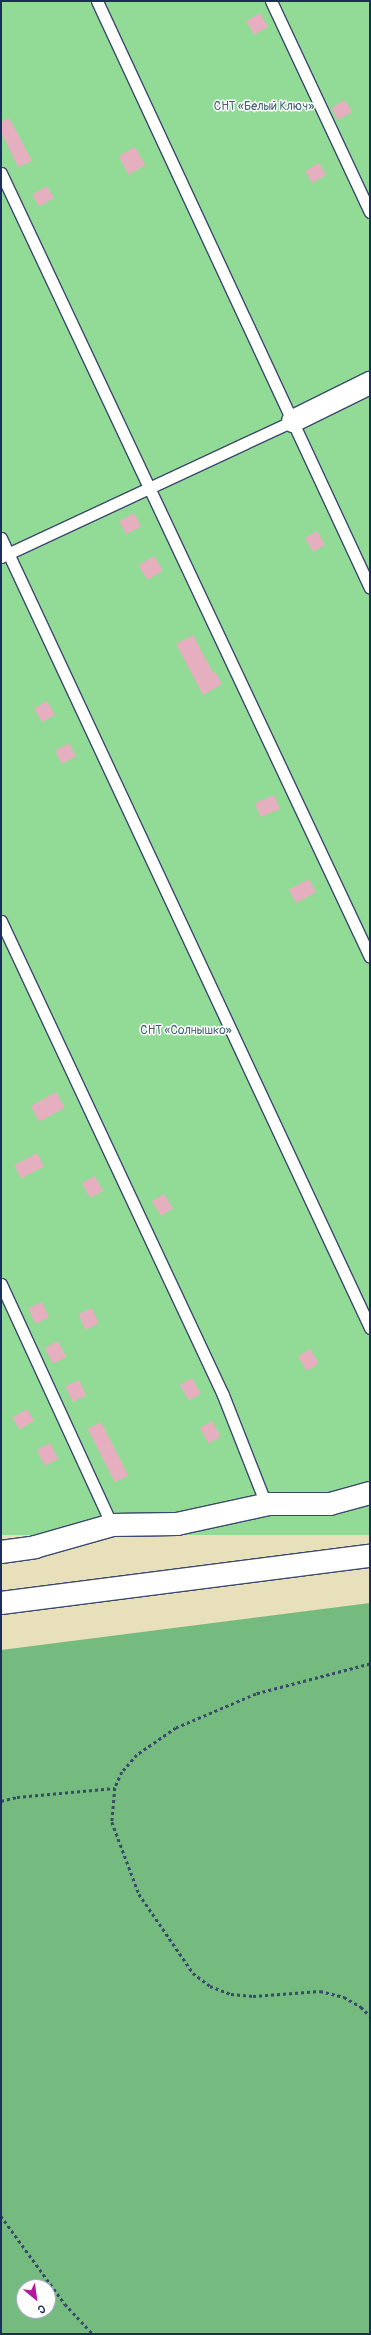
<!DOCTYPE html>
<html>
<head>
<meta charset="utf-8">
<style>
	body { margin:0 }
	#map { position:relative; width:371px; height:2335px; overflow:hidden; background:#e7e0bb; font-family:Pangolin,sans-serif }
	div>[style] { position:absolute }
	.green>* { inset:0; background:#92db96; transform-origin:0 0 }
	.forest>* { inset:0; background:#75bb7f }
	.building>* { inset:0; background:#e5afbf; transform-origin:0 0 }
	.path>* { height:2.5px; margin-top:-1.25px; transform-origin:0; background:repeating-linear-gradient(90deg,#3a4a6c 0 3px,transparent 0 6px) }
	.roads { filter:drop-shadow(1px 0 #3a4a6c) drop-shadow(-1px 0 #3a4a6c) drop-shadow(0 1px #3a4a6c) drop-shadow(0 -1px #3a4a6c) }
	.lane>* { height:11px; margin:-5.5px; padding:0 5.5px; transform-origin:5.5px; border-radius:5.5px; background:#fff }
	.street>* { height:22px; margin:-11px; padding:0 11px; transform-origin:11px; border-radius:11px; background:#fff }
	span { translate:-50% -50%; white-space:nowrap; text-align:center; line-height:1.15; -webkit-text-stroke:3px #fff; paint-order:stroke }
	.park-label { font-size:12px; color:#3f636f }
	.frame { position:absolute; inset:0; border:2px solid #1b2f5e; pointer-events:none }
	.north { position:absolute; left:16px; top:2279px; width:40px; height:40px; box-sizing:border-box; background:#fff; border:1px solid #a4acbf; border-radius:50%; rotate:151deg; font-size:11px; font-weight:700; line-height:16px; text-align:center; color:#1b2f5e }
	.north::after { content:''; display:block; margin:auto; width:14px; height:18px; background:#b5179e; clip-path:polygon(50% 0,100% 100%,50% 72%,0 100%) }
</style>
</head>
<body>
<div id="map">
	<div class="green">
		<div style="left:1px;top:1px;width:369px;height:1534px"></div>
	</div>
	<div class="forest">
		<div style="clip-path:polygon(evenodd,370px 1603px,370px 2334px,1px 2334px,1px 1650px,370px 1603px,24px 2287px,48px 2287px,48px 2311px,24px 2311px,24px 2287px)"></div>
	</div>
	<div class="building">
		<div style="left:260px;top:13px;width:16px;height:16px;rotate:60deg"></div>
		<div style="left:345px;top:100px;width:14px;height:16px;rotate:60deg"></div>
		<div style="clip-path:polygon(9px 118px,32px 161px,18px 167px,1px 132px,1px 122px)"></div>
		<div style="left:135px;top:147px;width:21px;height:19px;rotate:61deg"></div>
		<div style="left:319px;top:163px;width:14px;height:16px;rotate:60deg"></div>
		<div style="left:47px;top:186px;width:14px;height:17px;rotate:60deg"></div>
		<div style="left:134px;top:513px;width:15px;height:17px;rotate:62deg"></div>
		<div style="left:317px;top:531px;width:16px;height:14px;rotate:60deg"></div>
		<div style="left:154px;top:556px;width:17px;height:18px;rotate:59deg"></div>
		<div style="clip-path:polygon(193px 635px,213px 673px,215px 672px,222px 684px,203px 695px,176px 644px)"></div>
		<div style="left:47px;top:701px;width:16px;height:15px;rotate:60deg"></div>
		<div style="left:69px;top:743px;width:15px;height:16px;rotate:62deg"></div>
		<div style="left:274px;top:795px;width:15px;height:21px;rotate:67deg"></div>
		<div style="left:309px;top:879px;width:15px;height:23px;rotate:62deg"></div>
		<div style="left:56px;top:1092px;width:18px;height:29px;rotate:61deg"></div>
		<div style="left:37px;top:1153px;width:15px;height:26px;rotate:62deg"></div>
		<div style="left:95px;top:1176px;width:17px;height:15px;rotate:62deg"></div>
		<div style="left:164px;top:1194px;width:17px;height:14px;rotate:59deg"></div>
		<div style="left:42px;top:1302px;width:17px;height:15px;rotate:66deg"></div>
		<div style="left:92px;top:1308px;width:17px;height:15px;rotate:66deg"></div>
		<div style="left:58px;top:1341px;width:18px;height:15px;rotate:63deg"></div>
		<div style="left:310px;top:1349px;width:17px;height:14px;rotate:59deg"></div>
		<div style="left:192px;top:1378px;width:18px;height:14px;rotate:61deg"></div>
		<div style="left:79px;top:1380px;width:17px;height:15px;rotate:65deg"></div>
		<div style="left:27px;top:1409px;width:14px;height:17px;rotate:60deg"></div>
		<div style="left:212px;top:1421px;width:18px;height:14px;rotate:61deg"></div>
		<div style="left:101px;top:1422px;width:60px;height:15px;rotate:63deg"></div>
		<div style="left:50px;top:1443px;width:18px;height:15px;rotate:63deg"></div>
	</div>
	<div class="path">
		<div style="left:370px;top:1664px;width:118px;rotate:165.3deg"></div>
		<div style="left:256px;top:1694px;width:87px;rotate:157deg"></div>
		<div style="left:176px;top:1728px;width:47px;rotate:145.3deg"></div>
		<div style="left:137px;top:1755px;width:23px;rotate:131deg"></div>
		<div style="left:122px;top:1772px;width:17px;rotate:114deg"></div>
		<div style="left:115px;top:1788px;width:34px;rotate:95deg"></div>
		<div style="left:112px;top:1822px;width:77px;rotate:69.4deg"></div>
		<div style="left:139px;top:1894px;width:96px;rotate:55.6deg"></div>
		<div style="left:193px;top:1973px;width:21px;rotate:37deg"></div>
		<div style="left:210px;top:1986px;width:22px;rotate:21deg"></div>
		<div style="left:231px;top:1994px;width:22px;rotate:5deg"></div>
		<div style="left:253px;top:1996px;width:67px;rotate:-4.3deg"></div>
		<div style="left:320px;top:1991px;width:25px;rotate:14deg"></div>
		<div style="left:344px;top:1997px;width:20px;rotate:30deg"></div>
		<div style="left:361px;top:2007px;width:13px;rotate:45deg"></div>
		<div style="left:1px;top:1801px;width:16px;rotate:-14deg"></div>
		<div style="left:17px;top:1797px;width:98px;rotate:-5.2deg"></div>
		<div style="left:1px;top:2216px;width:109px;rotate:54deg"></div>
		<div style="left:65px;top:2304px;width:41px;rotate:47deg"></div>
	</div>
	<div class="roads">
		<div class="lane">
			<div style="left:97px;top:1px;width:647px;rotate:65.06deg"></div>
			<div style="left:271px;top:1px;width:233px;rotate:64.9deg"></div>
			<div style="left:1px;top:173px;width:866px;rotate:64.8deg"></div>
			<div style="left:1px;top:538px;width:872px;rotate:64.96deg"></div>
			<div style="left:1px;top:557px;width:322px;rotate:-25deg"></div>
			<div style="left:1px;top:921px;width:523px;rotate:64.9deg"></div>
			<div style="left:223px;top:1395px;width:117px;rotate:68.5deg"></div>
			<div style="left:1px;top:1284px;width:265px;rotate:65.3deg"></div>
		</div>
		<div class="street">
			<div style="left:293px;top:421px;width:86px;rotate:-26.3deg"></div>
			<div style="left:1px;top:1552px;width:34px;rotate:-8deg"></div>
			<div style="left:35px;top:1547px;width:80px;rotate:-15.9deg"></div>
			<div style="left:112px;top:1525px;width:65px;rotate:-0.9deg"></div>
			<div style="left:177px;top:1524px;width:94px;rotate:-12.3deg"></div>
			<div style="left:269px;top:1504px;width:61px"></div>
			<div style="left:330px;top:1504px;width:41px;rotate:-15.4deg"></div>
			<div style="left:1px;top:1603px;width:372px;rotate:-7.3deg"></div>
		</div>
	</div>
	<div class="park-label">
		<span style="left:264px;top:107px">СНТ «Белый Ключ»</span>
		<span style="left:186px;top:1031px">СНТ «Солнышко»</span>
	</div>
	<div class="frame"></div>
	<div class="north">С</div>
</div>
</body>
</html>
